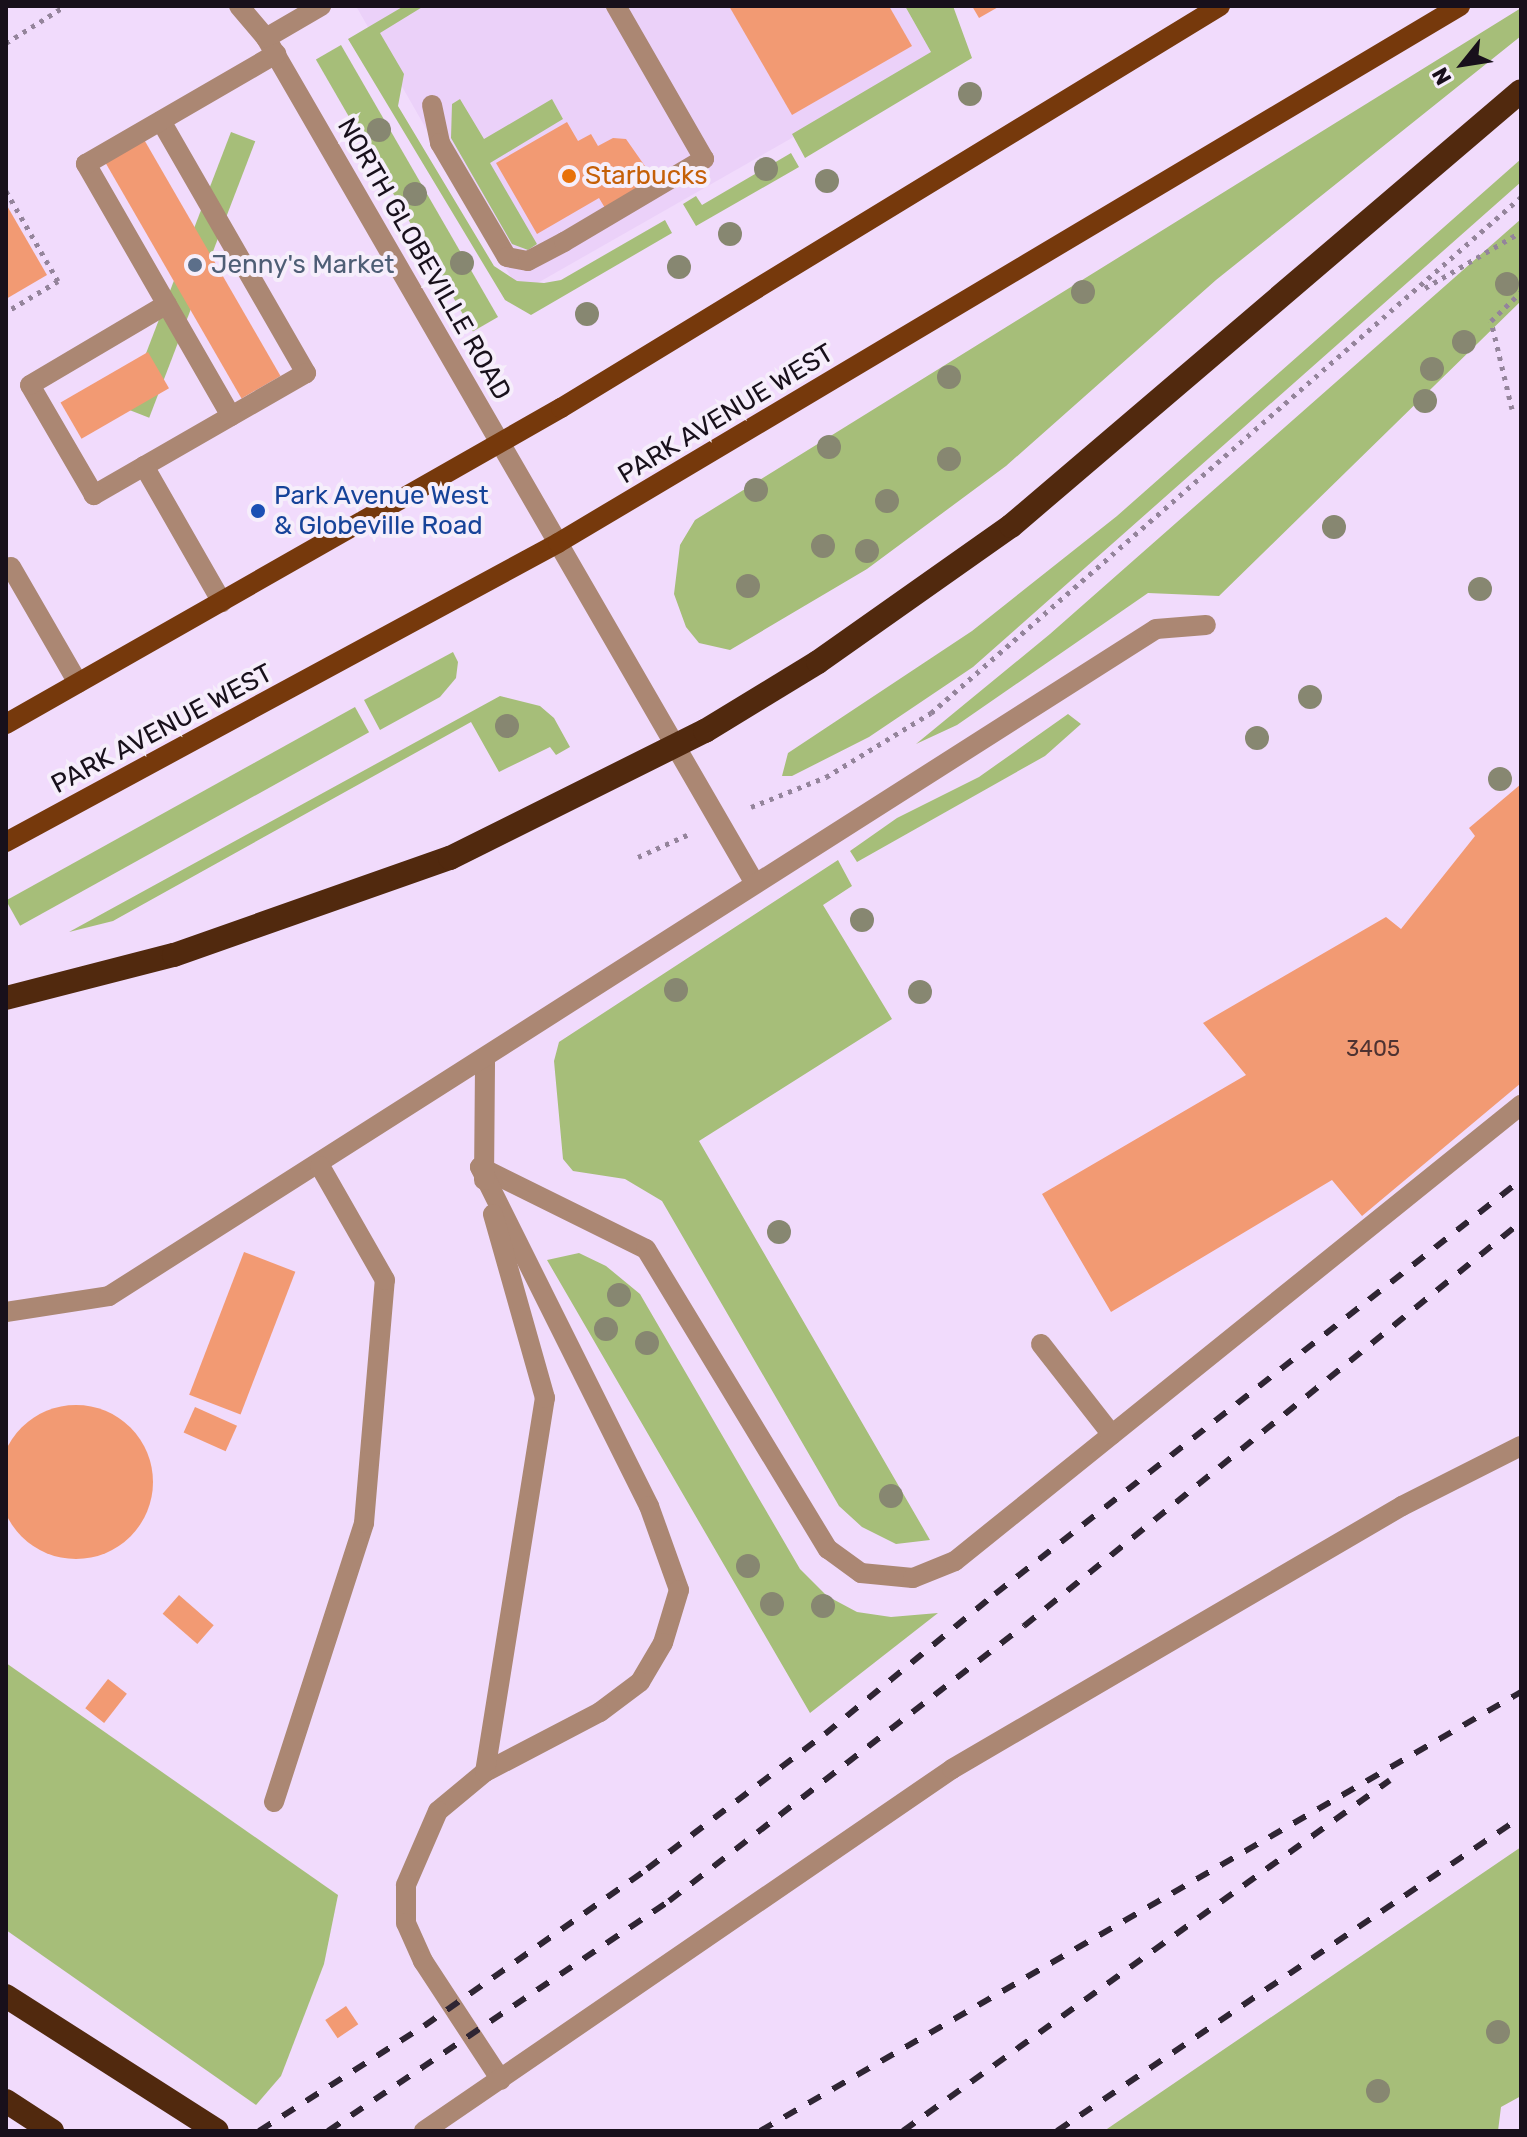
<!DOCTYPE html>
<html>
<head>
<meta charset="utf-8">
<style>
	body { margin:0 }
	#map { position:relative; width:1527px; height:2137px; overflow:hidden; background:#f1dbfc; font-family:Rubik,sans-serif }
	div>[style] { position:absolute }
	.built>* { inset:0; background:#ebd1f9 }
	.green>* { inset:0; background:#a6be79; transform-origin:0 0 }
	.building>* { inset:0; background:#f29a73; transform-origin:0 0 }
	.round { border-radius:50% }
	.path>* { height:5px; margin-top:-2.5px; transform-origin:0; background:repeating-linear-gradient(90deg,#94849b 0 4px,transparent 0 10px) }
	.minor>* { height:20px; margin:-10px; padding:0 10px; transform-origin:10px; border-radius:10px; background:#ab8773 }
	.major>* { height:20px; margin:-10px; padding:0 10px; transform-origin:10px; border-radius:10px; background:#76390c }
	.highway>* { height:24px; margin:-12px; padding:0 12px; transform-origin:12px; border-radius:12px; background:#51290e }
	.rail>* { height:6px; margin-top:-3px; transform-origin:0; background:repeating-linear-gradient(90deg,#2f2533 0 14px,transparent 0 28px) }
	.highway-bridge>* { height:24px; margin:-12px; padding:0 12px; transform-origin:12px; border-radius:12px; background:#51290e }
	.trees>* { width:24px; height:24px; margin:-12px; border-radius:50%; background:#878771 }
	.dots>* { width:22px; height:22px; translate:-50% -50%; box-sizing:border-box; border:4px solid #f6eefb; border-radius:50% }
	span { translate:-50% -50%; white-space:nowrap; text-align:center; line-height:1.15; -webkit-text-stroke:8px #f6eefb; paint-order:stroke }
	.number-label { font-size:22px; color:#4e3231 }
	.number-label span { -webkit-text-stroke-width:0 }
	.food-label { font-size:26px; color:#c56008 }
	.left { translate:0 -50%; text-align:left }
	.street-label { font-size:26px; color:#18101b }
	.service-label { font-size:26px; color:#4e5e75 }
	.transit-label { font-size:26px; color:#164399 }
	.frame { position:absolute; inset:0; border:8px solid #18101b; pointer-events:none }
	.north { position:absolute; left:1423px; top:24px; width:80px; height:80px; -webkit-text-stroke:6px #f6eefb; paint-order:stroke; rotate:240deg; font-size:22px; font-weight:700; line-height:32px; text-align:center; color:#18101b }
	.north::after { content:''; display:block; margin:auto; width:28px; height:36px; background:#18101b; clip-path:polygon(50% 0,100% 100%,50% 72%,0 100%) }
</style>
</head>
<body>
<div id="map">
	<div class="built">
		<div style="clip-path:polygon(356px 6px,905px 6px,934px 57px,520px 293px)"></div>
	</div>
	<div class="green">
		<div style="clip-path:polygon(404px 6px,424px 6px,380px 33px,404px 74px,398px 106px,494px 266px,517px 281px,544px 283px,561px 280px,665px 220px,672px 233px,531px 315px,505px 300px,348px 39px)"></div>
		<div style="clip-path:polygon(905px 6px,953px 6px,972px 58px,805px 158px,792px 134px,931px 52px)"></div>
		<div style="clip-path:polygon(1521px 8px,1521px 36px,1216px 280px,1006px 466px,867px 569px,730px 650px,699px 643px,686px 627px,674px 594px,680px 545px,695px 520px)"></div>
		<div style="left:341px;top:45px;width:314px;height:29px;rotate:60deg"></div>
		<div style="clip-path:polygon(460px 99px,484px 139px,552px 99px,563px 119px,490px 163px,537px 244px,528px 250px,512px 244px,451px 138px,452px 104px)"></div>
		<div style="left:231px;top:132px;width:26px;height:296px;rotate:21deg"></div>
		<div style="clip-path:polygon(791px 153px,799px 167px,696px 226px,683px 204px,696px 196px,702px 205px)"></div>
		<div style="clip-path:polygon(1521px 159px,1521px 182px,973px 667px,869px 737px,792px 776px,782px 776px,788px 753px,972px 631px,1117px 516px)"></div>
		<div style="clip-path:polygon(1521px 219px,1521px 301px,1219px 596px,1148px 593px,957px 725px,916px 744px,1050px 634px)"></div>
		<div style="clip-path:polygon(453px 652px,458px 662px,456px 678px,440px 697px,380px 730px,364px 700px)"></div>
		<div style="clip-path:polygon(500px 696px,540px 706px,554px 718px,570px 747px,556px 755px,550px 747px,499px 772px,471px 722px,113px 921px,69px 932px)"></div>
		<div style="left:355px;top:707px;width:29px;height:399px;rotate:61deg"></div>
		<div style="clip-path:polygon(1068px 714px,1081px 724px,1045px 756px,857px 862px,850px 851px,897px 818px,979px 777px)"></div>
		<div style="clip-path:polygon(838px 860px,852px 886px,823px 905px,892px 1019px,699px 1141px,930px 1540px,896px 1544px,862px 1527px,839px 1506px,662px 1201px,625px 1179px,573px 1171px,563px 1159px,554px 1061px,559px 1042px)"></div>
		<div style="clip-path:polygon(579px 1253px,606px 1266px,640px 1294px,800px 1569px,827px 1596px,857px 1612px,891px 1617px,938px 1613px,810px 1713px,547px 1260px)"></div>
		<div style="clip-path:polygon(6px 1663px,338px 1895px,324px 1964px,281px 2076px,256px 2105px,6px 1930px)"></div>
		<div style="clip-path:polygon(1521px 1847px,1521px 2096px,1501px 2107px,1498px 2131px,1104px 2131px)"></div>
	</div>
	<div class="building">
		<div style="clip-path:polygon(729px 6px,889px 6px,912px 46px,792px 115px)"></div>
		<div style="clip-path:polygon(972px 6px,1000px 6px,979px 18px)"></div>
		<div style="clip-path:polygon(567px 122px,578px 141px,591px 134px,598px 146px,613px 138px,626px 139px,654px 179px,605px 208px,599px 198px,537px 234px,496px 163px)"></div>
		<div style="left:142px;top:136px;width:277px;height:45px;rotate:60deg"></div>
		<div style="clip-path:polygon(6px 204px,47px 275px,6px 299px)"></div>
		<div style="left:148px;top:352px;width:42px;height:101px;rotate:60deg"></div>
		<div style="clip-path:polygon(1521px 784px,1521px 1083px,1362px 1216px,1332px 1180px,1111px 1312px,1042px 1194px,1246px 1075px,1203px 1023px,1386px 917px,1401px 929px,1475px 836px,1469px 828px)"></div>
		<div style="left:244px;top:1252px;width:55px;height:153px;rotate:21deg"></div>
		<div class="round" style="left:-1px;top:1405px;width:154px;height:154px"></div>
		<div style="left:195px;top:1407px;width:46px;height:28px;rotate:24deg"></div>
		<div style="left:179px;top:1595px;width:46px;height:25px;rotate:41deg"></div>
		<div style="left:108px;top:1679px;width:24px;height:37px;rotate:38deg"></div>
		<div style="left:346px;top:2006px;width:22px;height:25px;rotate:56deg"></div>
	</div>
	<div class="path">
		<div style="left:6px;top:43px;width:70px;rotate:-32.1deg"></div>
		<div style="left:6px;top:191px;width:104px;rotate:60deg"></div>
		<div style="left:58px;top:281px;width:61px;rotate:149.2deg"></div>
		<div style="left:1425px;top:288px;width:111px;rotate:-30.3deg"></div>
		<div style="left:1512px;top:409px;width:90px;rotate:-103.4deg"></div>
		<div style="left:1491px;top:321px;width:42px;rotate:-44deg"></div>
		<div style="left:751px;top:807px;width:81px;rotate:-21.8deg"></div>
		<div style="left:826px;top:777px;width:123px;rotate:-31.4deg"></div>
		<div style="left:931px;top:713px;width:784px;rotate:-41.17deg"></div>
		<div style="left:638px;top:857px;width:54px;rotate:-24.2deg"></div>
	</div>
	<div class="minor">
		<div style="left:239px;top:6px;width:42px;rotate:49.8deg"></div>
		<div style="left:266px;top:38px;width:975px;rotate:59.96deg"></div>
		<div style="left:266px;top:38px;width:64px;rotate:-30.2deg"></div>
		<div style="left:432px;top:105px;width:39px;rotate:78deg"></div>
		<div style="left:440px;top:143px;width:132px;rotate:59.6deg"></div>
		<div style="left:507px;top:257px;width:21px;rotate:11deg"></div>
		<div style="left:528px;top:261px;width:41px;rotate:-27.8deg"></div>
		<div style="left:564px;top:242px;width:163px;rotate:-30.7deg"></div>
		<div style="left:704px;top:159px;width:177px;rotate:-119.9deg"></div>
		<div style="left:161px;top:121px;width:291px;rotate:60.1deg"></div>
		<div style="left:306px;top:373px;width:245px;rotate:150.1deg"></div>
		<div style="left:94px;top:495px;width:127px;rotate:-120.2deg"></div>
		<div style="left:30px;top:385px;width:159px;rotate:-30.6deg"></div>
		<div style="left:231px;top:416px;width:291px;rotate:-119.9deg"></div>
		<div style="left:86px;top:164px;width:220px;rotate:-30.1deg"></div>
		<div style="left:144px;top:466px;width:157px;rotate:60.2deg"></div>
		<div style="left:11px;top:567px;width:134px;rotate:60deg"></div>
		<div style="left:480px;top:1167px;width:185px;rotate:26.3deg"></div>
		<div style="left:646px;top:1249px;width:351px;rotate:58.8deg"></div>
		<div style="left:828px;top:1549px;width:41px;rotate:36deg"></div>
		<div style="left:861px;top:1573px;width:52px;rotate:5.5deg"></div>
		<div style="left:913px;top:1578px;width:45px;rotate:-22deg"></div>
		<div style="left:955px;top:1561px;width:727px;rotate:-38.86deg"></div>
		<div style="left:480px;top:1167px;width:379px;rotate:63.5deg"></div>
		<div style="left:649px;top:1506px;width:89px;rotate:70.3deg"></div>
		<div style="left:679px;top:1590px;width:55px;rotate:106.8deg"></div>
		<div style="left:663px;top:1643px;width:45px;rotate:120.5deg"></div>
		<div style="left:640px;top:1682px;width:50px;rotate:143.1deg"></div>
		<div style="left:600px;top:1712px;width:130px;rotate:152.4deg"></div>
		<div style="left:485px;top:1772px;width:61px;rotate:140.3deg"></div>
		<div style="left:438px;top:1811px;width:81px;rotate:113.4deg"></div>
		<div style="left:406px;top:1885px;width:38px;rotate:90deg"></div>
		<div style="left:406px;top:1923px;width:42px;rotate:65.9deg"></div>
		<div style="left:423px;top:1961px;width:142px;rotate:56.8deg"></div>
		<div style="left:484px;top:1180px;width:120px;rotate:-89.5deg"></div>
		<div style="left:6px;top:1312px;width:104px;rotate:-8.8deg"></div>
		<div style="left:109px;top:1296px;width:1241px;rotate:-32.5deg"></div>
		<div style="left:1156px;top:629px;width:50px;rotate:-4.6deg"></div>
		<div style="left:1041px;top:1344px;width:115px;rotate:52deg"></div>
		<div style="left:485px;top:1772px;width:379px;rotate:-80.9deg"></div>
		<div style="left:545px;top:1398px;width:191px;rotate:-105.8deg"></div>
		<div style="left:274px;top:1802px;width:293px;rotate:-72.1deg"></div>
		<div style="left:364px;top:1523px;width:244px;rotate:-85.1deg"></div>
		<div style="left:385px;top:1280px;width:131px;rotate:-119.7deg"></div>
		<div style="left:424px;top:2131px;width:640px;rotate:-34.43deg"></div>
		<div style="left:952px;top:1769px;width:521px;rotate:-30.3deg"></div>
		<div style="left:1402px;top:1506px;width:133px;rotate:-26.8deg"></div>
	</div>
	<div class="major">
		<div style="left:6px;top:724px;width:639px;rotate:-29.66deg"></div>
		<div style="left:561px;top:408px;width:772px;rotate:-31.38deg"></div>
		<div style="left:6px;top:842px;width:628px;rotate:-28.44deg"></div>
		<div style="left:558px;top:543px;width:1050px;rotate:-30.77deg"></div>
	</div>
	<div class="highway">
		<div style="left:6px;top:1996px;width:250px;rotate:32.6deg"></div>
		<div style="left:6px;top:2101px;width:55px;rotate:33.1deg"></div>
	</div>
	<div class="rail">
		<div style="left:259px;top:2131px;width:196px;rotate:-32.5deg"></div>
		<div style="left:424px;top:2026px;width:273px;rotate:-35.1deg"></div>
		<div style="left:647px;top:1869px;width:223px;rotate:-37.2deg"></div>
		<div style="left:825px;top:1734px;width:220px;rotate:-39.5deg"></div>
		<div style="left:995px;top:1594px;width:669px;rotate:-38.21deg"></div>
		<div style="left:328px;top:2131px;width:411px;rotate:-34deg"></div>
		<div style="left:669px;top:1901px;width:449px;rotate:-37.8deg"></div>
		<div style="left:1024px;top:1626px;width:640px;rotate:-39.11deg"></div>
		<div style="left:760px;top:2131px;width:879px;rotate:-29.98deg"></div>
		<div style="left:903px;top:2131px;width:600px;rotate:-35.78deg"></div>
		<div style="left:1057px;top:2131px;width:560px;rotate:-34.09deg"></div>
	</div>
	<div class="highway-bridge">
		<div style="left:6px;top:998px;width:173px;rotate:-14.4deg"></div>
		<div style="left:174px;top:955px;width:293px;rotate:-19.4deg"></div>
		<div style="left:450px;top:858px;width:285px;rotate:-26.5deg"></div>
		<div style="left:705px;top:731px;width:132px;rotate:-31.4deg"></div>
		<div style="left:818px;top:662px;width:236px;rotate:-35.2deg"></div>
		<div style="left:1011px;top:526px;width:670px;rotate:-40.46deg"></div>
	</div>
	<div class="trees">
		<div style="left:970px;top:94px"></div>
		<div style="left:379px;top:130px"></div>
		<div style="left:766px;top:169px"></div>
		<div style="left:827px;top:181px"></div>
		<div style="left:415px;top:194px"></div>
		<div style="left:730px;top:234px"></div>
		<div style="left:462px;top:263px"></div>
		<div style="left:679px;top:267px"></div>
		<div style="left:1507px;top:284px"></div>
		<div style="left:1083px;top:292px"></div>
		<div style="left:587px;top:314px"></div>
		<div style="left:1464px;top:342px"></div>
		<div style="left:1432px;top:369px"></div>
		<div style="left:949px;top:377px"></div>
		<div style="left:1425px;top:401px"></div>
		<div style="left:829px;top:447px"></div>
		<div style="left:949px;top:459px"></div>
		<div style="left:756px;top:490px"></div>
		<div style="left:887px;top:501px"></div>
		<div style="left:1334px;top:527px"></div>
		<div style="left:823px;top:546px"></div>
		<div style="left:867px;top:551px"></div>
		<div style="left:748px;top:586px"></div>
		<div style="left:1480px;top:589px"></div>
		<div style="left:1310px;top:697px"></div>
		<div style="left:507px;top:726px"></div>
		<div style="left:1257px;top:738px"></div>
		<div style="left:1500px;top:779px"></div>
		<div style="left:862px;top:920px"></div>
		<div style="left:676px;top:990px"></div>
		<div style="left:920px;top:992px"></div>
		<div style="left:779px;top:1232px"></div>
		<div style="left:619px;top:1295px"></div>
		<div style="left:606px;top:1329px"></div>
		<div style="left:647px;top:1343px"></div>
		<div style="left:891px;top:1496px"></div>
		<div style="left:748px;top:1566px"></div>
		<div style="left:772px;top:1604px"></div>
		<div style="left:823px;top:1606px"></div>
		<div style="left:1498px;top:2032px"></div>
		<div style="left:1378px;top:2091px"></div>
	</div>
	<div class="dots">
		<div style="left:569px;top:176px;background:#e8710a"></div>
		<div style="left:195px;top:265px;background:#5c6f8a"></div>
		<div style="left:258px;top:511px;background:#1a4fb4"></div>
	</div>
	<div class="number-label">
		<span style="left:1373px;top:1049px">3405</span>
	</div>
	<div class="food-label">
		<span class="left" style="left:585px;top:176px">Starbucks</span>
	</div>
	<div class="street-label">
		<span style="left:424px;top:259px;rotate:60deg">NORTH GLOBEVILLE ROAD</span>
		<span style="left:726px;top:414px;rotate:-31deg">PARK AVENUE WEST</span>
		<span style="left:162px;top:729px;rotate:-28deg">PARK AVENUE WEST</span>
	</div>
	<div class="service-label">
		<span class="left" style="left:211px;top:265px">Jenny's Market</span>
	</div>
	<div class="transit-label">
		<span class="left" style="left:274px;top:511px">Park Avenue West<br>&amp; Globeville Road</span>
	</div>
	<div class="frame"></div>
	<div class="north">N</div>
</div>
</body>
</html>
